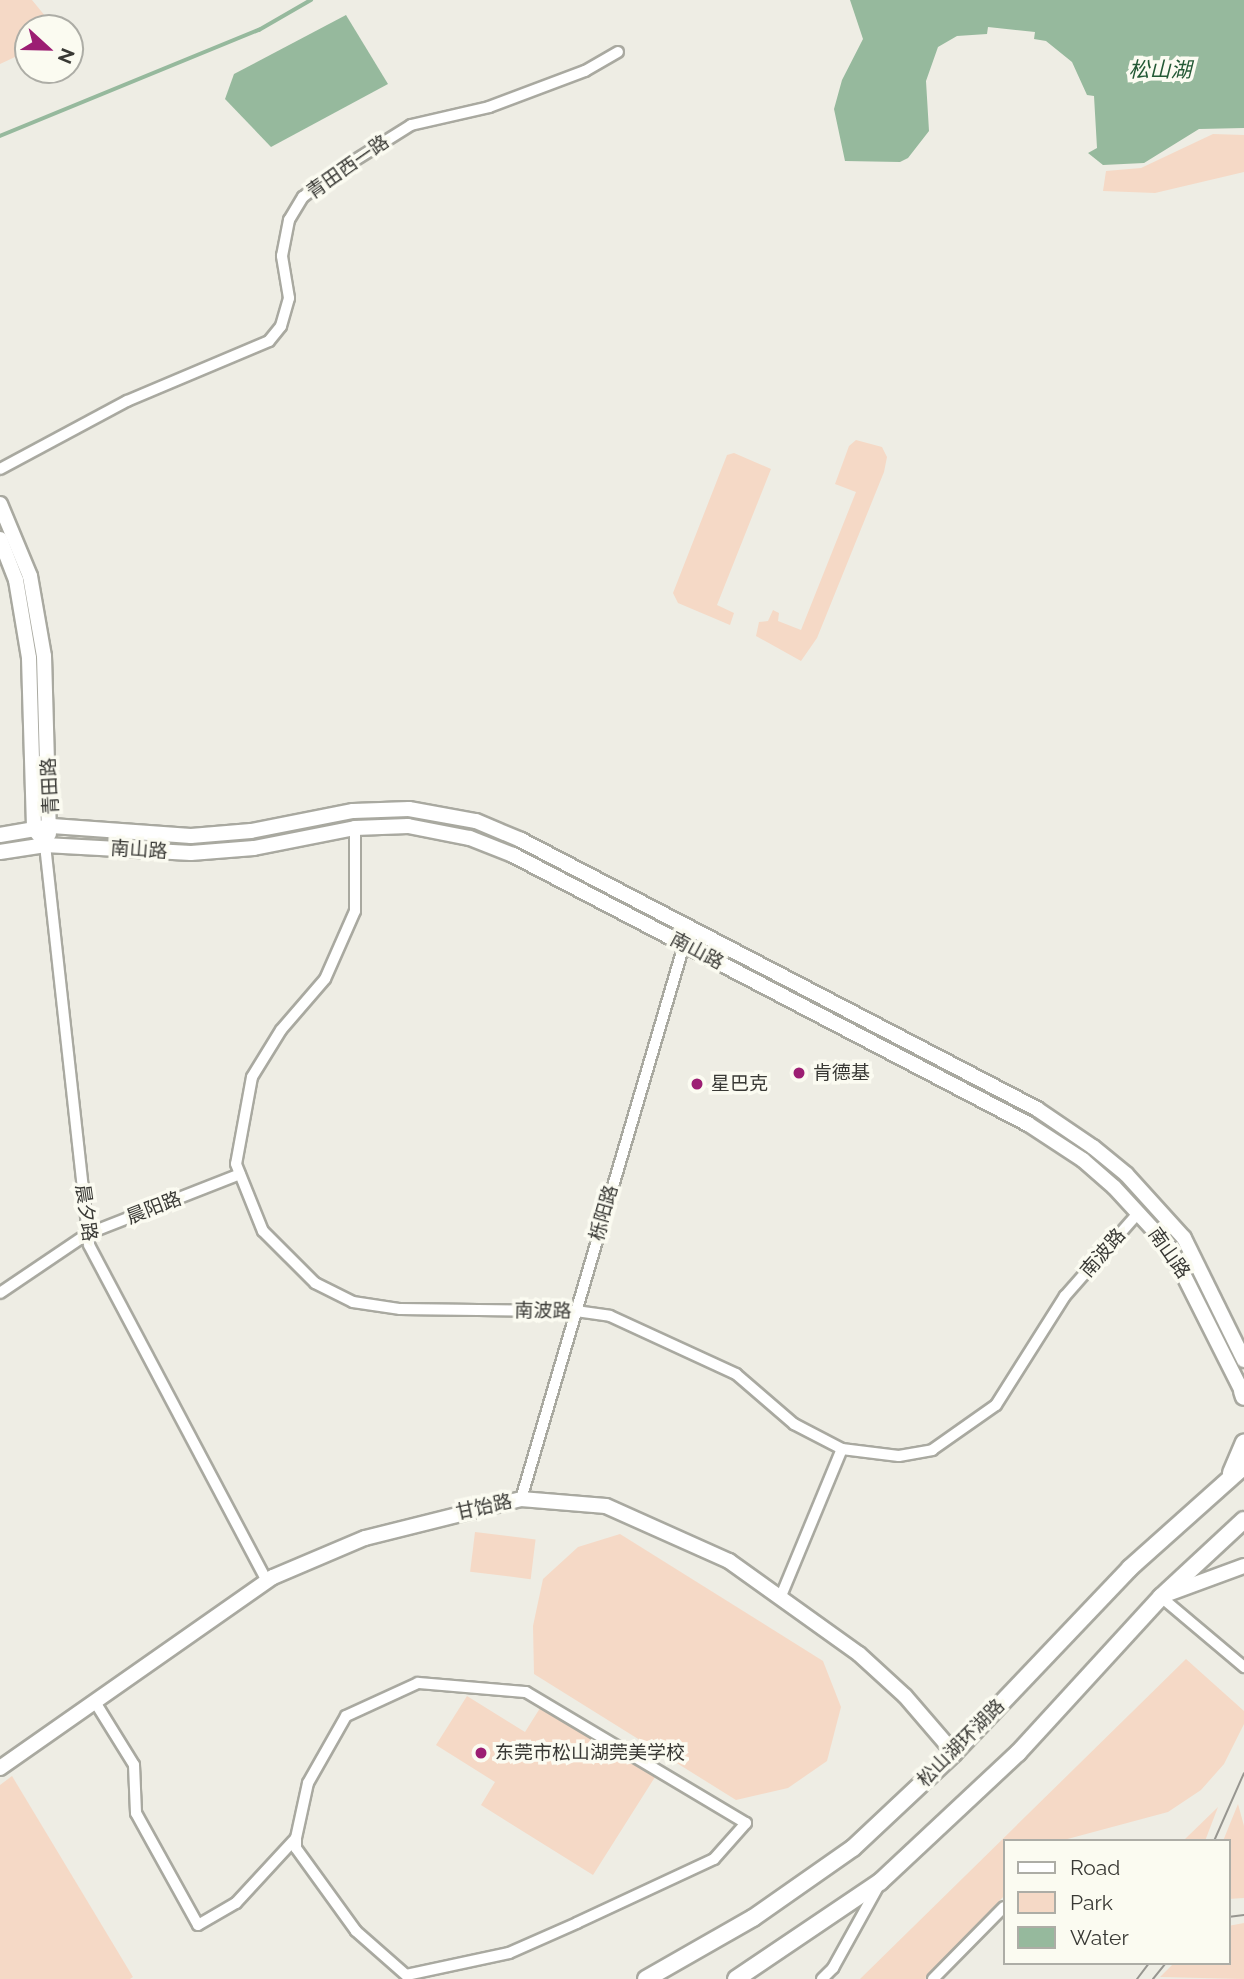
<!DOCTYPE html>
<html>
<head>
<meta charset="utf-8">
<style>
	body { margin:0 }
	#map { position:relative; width:1244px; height:1979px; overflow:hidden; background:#eeede4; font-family:Raleway,"Noto Sans SC",sans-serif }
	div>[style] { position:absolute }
	.green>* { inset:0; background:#f5d9c6; transform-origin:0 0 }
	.water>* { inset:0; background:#96b99d }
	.stream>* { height:3.5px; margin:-1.75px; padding:0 1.75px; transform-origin:1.75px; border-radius:1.75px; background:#96b99d }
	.roads { filter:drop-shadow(2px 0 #a9a9a0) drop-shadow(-2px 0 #a9a9a0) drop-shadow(0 2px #a9a9a0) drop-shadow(0 -2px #a9a9a0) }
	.street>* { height:10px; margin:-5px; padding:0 5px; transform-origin:5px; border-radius:5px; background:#fff }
	.secondary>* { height:14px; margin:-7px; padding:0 7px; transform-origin:7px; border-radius:7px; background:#fff }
	.primary>* { height:16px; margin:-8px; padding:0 8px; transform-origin:8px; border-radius:8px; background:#fff }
	.tram>* { height:2px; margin:-1px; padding:0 1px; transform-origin:1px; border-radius:1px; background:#979690 }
	.dots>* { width:19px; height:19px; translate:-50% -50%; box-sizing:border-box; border:4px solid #fbfbf1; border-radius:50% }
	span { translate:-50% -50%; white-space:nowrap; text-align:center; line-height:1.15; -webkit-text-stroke:7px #fbfbf1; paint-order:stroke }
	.street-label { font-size:19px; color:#393935 }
	.poi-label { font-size:19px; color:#393935 }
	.left { translate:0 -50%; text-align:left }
	.water-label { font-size:21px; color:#235935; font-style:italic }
	.legend { position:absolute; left:1003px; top:1839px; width:228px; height:126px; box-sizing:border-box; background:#fbfbf1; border:2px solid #adada6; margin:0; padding:9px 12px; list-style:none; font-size:21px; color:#393935 }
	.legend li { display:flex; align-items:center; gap:14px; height:35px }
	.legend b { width:35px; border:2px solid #adada6 }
	.north { position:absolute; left:14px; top:14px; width:70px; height:70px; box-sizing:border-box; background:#fbfbf1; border:2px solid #adada6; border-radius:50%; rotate:112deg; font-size:19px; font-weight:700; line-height:28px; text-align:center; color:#393935 }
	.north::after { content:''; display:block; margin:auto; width:24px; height:32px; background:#9c1e73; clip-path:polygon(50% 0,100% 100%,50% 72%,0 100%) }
</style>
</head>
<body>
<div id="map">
	<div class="green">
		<div style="clip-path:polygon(0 0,32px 0,55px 28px,28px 28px,28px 51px,0 64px)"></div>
		<div style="clip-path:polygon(1213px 134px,1244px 135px,1244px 172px,1155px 193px,1103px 191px,1106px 171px,1141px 168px)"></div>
		<div style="clip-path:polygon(856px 440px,882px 447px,887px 457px,884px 472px,817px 638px,801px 661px,756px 636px,759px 622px,768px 621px,773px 610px,779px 613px,778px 621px,801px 630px,856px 492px,835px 484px,849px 446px)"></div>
		<div style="clip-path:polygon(734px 453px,771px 469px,717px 605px,734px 613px,730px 625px,678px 603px,673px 593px,727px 455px)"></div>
		<div style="left:475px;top:1532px;width:61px;height:40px;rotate:7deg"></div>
		<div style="clip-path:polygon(620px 1534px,823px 1661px,841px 1707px,827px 1761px,788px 1788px,736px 1800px,534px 1674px,533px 1626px,543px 1579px,578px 1547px)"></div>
		<div style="clip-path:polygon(1186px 1659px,1244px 1711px,1244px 1724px,1224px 1764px,1201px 1790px,1168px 1812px,1060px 1841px,1004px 1841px,1004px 1896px,925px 1979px,860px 1979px)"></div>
		<div style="clip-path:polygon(467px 1696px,525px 1732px,542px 1705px,655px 1777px,593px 1875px,481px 1805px,495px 1782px,436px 1745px)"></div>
		<div style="clip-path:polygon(12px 1776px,133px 1977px,130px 1979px,0 1979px,0 1785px)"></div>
		<div style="clip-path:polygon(1238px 1804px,1244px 1826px,1244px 1898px,1228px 1899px,1228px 1841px,1223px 1841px)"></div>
		<div style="clip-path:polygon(1218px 1807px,1205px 1841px,1183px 1841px)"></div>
		<div style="clip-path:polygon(1244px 1923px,1244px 1979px,1160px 1977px,1174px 1963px,1228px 1963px,1228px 1926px)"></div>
	</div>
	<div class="water">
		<div style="clip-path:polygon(850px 0,1244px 0,1244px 128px,1199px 129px,1144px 163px,1103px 165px,1088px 153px,1097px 148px,1094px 96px,1087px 95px,1072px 62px,1046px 41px,1034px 39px,1035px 32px,988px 27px,987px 34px,957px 36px,938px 47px,926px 81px,929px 131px,908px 158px,900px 162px,845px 161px,834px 109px,842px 80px,863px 39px)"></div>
		<div style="clip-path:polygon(346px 15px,388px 84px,271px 147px,225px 99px,234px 74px)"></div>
	</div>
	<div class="stream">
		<div style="left:0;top:136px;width:280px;rotate:-22.3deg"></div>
		<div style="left:259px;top:30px;width:60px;rotate:-30deg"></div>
	</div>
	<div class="roads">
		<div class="street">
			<div style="left:0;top:469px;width:144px;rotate:-28.2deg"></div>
			<div style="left:127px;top:401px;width:154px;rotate:-22.9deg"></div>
			<div style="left:269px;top:341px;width:19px;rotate:-51deg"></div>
			<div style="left:281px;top:326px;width:29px;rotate:-74deg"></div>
			<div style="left:289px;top:298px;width:43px;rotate:-99.5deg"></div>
			<div style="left:282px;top:256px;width:37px;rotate:-79deg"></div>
			<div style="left:289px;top:220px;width:27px;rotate:-59deg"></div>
			<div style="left:303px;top:197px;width:38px;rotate:-37deg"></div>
			<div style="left:333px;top:174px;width:92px;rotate:-32.1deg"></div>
			<div style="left:411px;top:125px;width:80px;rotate:-13deg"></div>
			<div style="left:489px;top:107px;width:103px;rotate:-20.6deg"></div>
			<div style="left:585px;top:71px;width:38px;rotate:-30deg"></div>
			<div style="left:355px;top:828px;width:83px;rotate:90deg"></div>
			<div style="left:355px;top:911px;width:74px;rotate:113.8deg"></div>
			<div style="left:325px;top:979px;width:67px;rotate:130.8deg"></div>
			<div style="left:281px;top:1030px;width:55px;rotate:121.7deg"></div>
			<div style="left:252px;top:1077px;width:88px;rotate:100.4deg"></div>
			<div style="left:236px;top:1164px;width:72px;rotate:68.1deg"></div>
			<div style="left:263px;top:1231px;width:74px;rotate:45deg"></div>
			<div style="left:315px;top:1283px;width:42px;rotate:26.6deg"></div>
			<div style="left:353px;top:1302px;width:48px;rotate:8.5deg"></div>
			<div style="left:400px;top:1309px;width:176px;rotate:0.7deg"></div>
			<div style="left:576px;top:1311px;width:34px;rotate:8deg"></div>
			<div style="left:610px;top:1316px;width:139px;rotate:24.7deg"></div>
			<div style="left:736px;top:1374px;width:77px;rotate:40.8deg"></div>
			<div style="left:794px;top:1424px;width:54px;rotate:27.5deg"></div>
			<div style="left:842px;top:1449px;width:57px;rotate:7deg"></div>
			<div style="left:899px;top:1456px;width:34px;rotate:-10deg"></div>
			<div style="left:932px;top:1450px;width:78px;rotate:-35.1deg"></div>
			<div style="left:996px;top:1405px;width:129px;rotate:-57.7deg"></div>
			<div style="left:1065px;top:1296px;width:112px;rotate:-48.6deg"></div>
			<div style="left:45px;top:845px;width:402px;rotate:83.7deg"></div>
			<div style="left:89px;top:1245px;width:380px;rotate:62.1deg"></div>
			<div style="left:0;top:1293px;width:105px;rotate:-34.1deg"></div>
			<div style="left:87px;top:1234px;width:164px;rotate:-21.4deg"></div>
			<div style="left:521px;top:1499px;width:595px;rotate:-73.61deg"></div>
			<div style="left:781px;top:1596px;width:159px;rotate:-67.5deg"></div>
			<div style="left:1161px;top:1597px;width:109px;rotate:40.1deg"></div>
			<div style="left:418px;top:1683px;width:108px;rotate:4.8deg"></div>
			<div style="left:526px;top:1692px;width:256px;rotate:30.8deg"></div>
			<div style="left:746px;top:1823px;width:48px;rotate:131.6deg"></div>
			<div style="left:714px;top:1859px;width:151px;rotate:155deg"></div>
			<div style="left:577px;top:1923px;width:74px;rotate:156.2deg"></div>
			<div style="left:509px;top:1953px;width:105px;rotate:167.9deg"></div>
			<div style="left:406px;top:1975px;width:67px;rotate:-138.7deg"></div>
			<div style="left:356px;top:1931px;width:102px;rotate:-125.9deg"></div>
			<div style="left:296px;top:1848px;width:10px;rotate:-90deg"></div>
			<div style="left:296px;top:1838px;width:56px;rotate:-77.7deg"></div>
			<div style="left:308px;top:1783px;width:77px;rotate:-60.4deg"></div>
			<div style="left:346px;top:1716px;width:79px;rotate:-24.6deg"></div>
			<div style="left:95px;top:1702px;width:74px;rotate:58.2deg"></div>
			<div style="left:134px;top:1765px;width:48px;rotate:87.6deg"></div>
			<div style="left:136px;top:1813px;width:128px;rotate:61deg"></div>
			<div style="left:198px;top:1925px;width:44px;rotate:-30.1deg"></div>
			<div style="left:236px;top:1903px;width:88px;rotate:-47.3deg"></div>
			<div style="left:822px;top:1979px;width:16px;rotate:-45deg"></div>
			<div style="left:833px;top:1968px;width:95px;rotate:-61deg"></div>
			<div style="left:933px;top:1979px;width:101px;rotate:-45.4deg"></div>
		</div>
		<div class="secondary">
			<div style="left:0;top:504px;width:78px;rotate:67.4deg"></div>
			<div style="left:30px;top:576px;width:81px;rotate:80.1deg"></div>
			<div style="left:44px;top:656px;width:178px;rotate:88.4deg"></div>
			<div style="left:0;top:539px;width:44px;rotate:68.7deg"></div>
			<div style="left:16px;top:580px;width:79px;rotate:80.5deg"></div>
			<div style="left:29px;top:658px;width:171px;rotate:88.3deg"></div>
			<div style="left:34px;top:829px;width:8px;rotate:50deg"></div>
			<div style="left:0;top:835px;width:53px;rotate:-9.8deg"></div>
			<div style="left:52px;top:826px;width:139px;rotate:4.1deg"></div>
			<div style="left:191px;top:836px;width:60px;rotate:-4.8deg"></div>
			<div style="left:251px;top:831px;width:104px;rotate:-11.1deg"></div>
			<div style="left:353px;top:811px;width:56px;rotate:-2deg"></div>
			<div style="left:409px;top:809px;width:68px;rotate:10.2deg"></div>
			<div style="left:476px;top:821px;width:49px;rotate:22.9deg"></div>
			<div style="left:521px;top:840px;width:582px;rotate:27.53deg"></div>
			<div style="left:1037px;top:1109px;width:68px;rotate:34.2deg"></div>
			<div style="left:1093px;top:1147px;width:43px;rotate:39.3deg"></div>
			<div style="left:1126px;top:1174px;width:86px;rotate:47.8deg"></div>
			<div style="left:1184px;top:1238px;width:136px;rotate:63.8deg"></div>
			<div style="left:0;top:852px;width:46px;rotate:-8.8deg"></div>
			<div style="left:45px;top:845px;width:146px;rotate:3.1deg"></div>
			<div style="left:191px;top:853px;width:63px;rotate:-4.5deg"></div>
			<div style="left:254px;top:848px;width:103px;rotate:-11.2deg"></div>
			<div style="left:355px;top:828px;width:53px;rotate:-2.2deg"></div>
			<div style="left:408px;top:826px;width:63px;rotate:11deg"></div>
			<div style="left:470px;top:838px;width:46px;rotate:21.6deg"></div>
			<div style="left:513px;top:855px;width:581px;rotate:27.58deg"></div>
			<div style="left:1028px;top:1124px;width:66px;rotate:33.2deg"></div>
			<div style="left:1083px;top:1160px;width:41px;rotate:41.1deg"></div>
			<div style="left:1114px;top:1187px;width:83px;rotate:47.4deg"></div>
			<div style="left:1170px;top:1248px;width:165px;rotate:63.3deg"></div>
			<div style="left:1165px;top:1595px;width:84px;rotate:-20.2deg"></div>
			<div style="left:0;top:1768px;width:333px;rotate:-35deg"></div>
			<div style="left:273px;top:1577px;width:100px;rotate:-23deg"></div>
			<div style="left:365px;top:1538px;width:161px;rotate:-14deg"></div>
			<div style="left:521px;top:1499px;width:85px;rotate:4.7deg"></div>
			<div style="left:606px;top:1506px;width:135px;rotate:24.1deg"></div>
			<div style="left:729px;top:1561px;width:160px;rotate:35.6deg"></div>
			<div style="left:859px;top:1654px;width:62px;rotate:42.4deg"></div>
			<div style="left:905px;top:1696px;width:75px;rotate:49.3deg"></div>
		</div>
		<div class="primary">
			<div style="left:1242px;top:1391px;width:6px;rotate:72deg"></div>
			<div style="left:1231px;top:1473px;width:33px;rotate:-67deg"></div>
			<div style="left:646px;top:1979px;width:123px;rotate:-29.7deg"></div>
			<div style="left:753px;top:1918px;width:122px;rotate:-35deg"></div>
			<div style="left:853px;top:1848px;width:139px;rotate:-43.2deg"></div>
			<div style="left:954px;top:1753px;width:255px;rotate:-46.4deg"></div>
			<div style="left:1130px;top:1568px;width:153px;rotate:-41.8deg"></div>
			<div style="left:736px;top:1979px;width:174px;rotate:-34deg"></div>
			<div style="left:880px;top:1882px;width:189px;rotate:-43.1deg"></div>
			<div style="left:1018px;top:1753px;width:212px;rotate:-47.5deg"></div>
			<div style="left:1161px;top:1597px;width:113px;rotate:-42.9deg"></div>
		</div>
	</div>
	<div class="tram">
		<div style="left:1214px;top:1841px;width:74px;rotate:-66.2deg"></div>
		<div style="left:1228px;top:1917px;width:16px;rotate:-7deg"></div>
		<div style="left:1137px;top:1979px;width:20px;rotate:-53deg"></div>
		<div style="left:1153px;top:1979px;width:21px;rotate:-51deg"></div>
	</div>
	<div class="dots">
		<div style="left:799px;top:1073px;background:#9c1e73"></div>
		<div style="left:697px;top:1084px;background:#9c1e73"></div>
		<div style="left:481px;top:1753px;background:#9c1e73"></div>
	</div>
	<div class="street-label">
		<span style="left:348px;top:167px;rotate:-35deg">青田西一路</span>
		<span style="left:50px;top:786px;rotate:-93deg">青田路</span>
		<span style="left:139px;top:850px;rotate:4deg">南山路</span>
		<span style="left:697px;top:951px;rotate:28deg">南山路</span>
		<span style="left:154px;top:1208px;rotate:-21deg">晨阳路</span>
		<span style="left:86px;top:1213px;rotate:82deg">晨夕路</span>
		<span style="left:604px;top:1213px;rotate:-74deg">栎阳路</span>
		<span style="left:1103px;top:1253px;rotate:-49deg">南波路</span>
		<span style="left:1169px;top:1253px;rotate:55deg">南山路</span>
		<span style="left:543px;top:1311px;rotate:1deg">南波路</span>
		<span style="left:484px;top:1507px;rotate:-12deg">甘饴路</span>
		<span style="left:961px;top:1743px;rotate:-45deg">松山湖环湖路</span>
	</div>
	<div class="poi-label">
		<span class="left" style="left:813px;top:1073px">肯德基</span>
		<span class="left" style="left:711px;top:1084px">星巴克</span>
		<span class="left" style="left:495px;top:1753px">东莞市松山湖莞美学校</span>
	</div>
	<div class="water-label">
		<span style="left:1160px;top:70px">松山湖</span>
	</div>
	<ul class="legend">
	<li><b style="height:9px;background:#fff"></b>Road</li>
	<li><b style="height:19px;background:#f5d9c6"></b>Park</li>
	<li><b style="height:19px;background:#96b99d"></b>Water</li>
	</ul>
	<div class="north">N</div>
</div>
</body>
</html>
